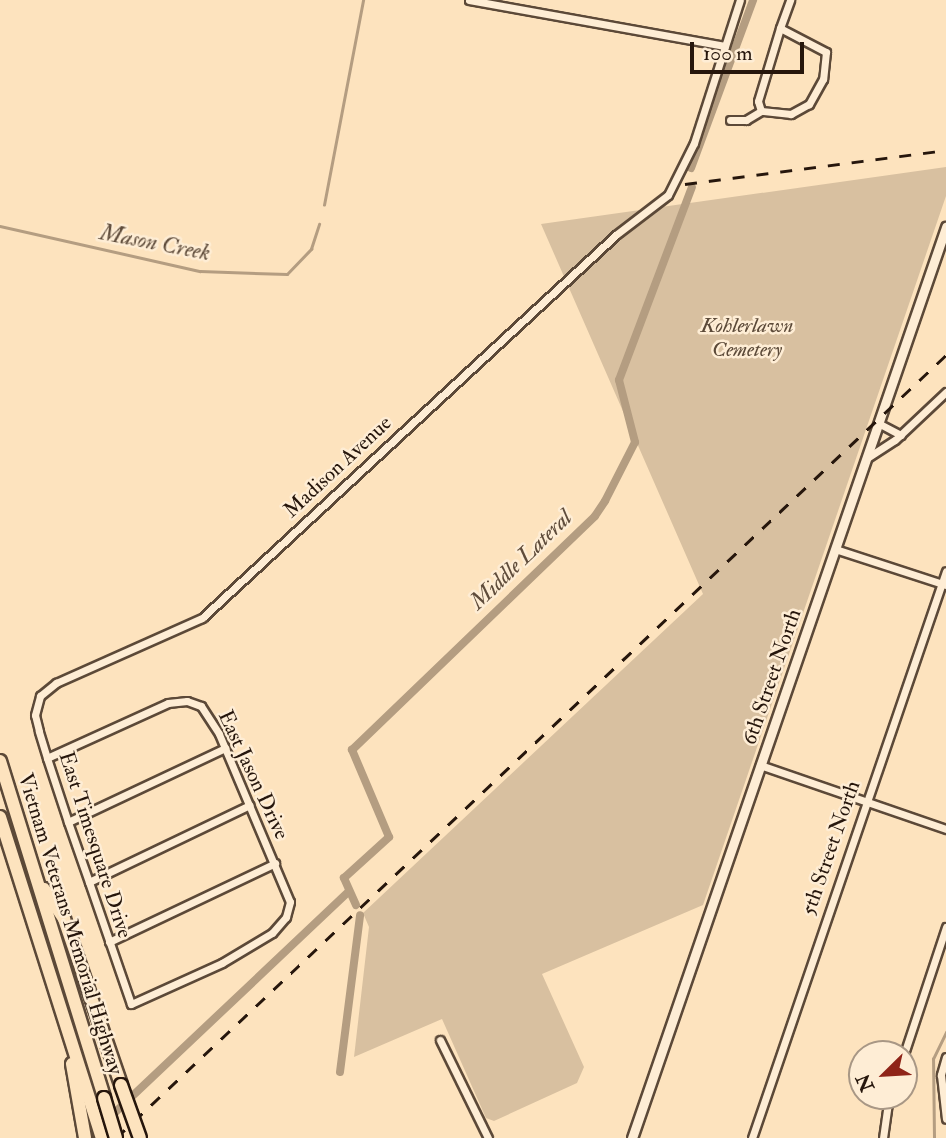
<!DOCTYPE html>
<html>
<head>
<meta charset="utf-8">
<style>
	body { margin:0 }
	#map { position:relative; width:946px; height:1138px; overflow:hidden; background:#fde3be; font-family:"IM FELL Double Pica",serif }
	div>[style] { position:absolute }
	.green>* { inset:0; background:#d8c0a0 }
	.stream>* { height:2.5px; margin:-1.25px; padding:0 1.25px; transform-origin:1.25px; border-radius:1.25px; background:#b49d81 }
	.canal>* { height:8px; margin:-4px; padding:0 4px; transform-origin:4px; border-radius:4px; background:#b49d81 }
	.roads { filter:drop-shadow(2px 0 #5c4938) drop-shadow(-2px 0 #5c4938) drop-shadow(0 2px #5c4938) drop-shadow(0 -2px #5c4938) }
	.minor>* { height:7px; margin:-3.5px; padding:0 3.5px; transform-origin:3.5px; border-radius:3.5px; background:#feedd5 }
	.tertiary>* { height:9px; margin:-4.5px; padding:0 4.5px; transform-origin:4.5px; border-radius:4.5px; background:#feedd5 }
	.motorway>* { height:12px; margin:-6px; padding:0 6px; transform-origin:6px; border-radius:6px; background:#fde3be }
	.rail>* { height:2.5px; margin-top:-1.25px; transform-origin:0; background:repeating-linear-gradient(90deg,#26160c 0 12px,transparent 0 24px) }
	.bridges { filter:drop-shadow(2px 0 #26160c) drop-shadow(-2px 0 #26160c) drop-shadow(0 2px #26160c) drop-shadow(0 -2px #26160c) }
	.motorway-bridge>* { height:12px; margin:-6px; padding:0 6px; transform-origin:6px; border-radius:6px; background:#fde3be }
	span { translate:-50% -50%; white-space:nowrap; text-align:center; line-height:1.15; -webkit-text-stroke:5px #feedd5; paint-order:stroke }
	.park-label { font-size:21px; color:#5b4938; font-style:italic }
	.street-label { font-size:21px; color:#26160c }
	.water-label { font-size:23px; color:#5f4c3b; font-style:italic }
	.north { position:absolute; left:848px; top:1040px; width:70px; height:70px; box-sizing:border-box; background:#feedd5; border:2px solid #a89785; border-radius:50%; rotate:246deg; font-size:19px; font-weight:700; line-height:28px; text-align:center; color:#26160c }
	.north::after { content:''; display:block; margin:auto; width:24px; height:32px; background:#8f2418; clip-path:polygon(50% 0,100% 100%,50% 72%,0 100%) }
	.scale { position:absolute; left:690px; top:42px; width:114px; height:32px; box-sizing:border-box; border:4px solid #26160c; border-top:0; padding-left:9px; font-size:21px; line-height:24px; white-space:nowrap; color:#26160c; -webkit-text-stroke:5px #feedd5; paint-order:stroke }
</style>
</head>
<body>
<div id="map">
	<div class="green">
		<div style="clip-path:polygon(946px 167px,946px 196px,703px 905px,542px 974px,584px 1067px,577px 1083px,494px 1121px,486px 1118px,442px 1019px,354px 1057px,369px 927px,363px 913px,703px 594px,541px 224px)"></div>
	</div>
	<div class="stream">
		<div style="left:324px;top:205px;width:209px;rotate:-79.2deg"></div>
		<div style="left:0;top:226px;width:205px;rotate:12.7deg"></div>
		<div style="left:200px;top:271px;width:87px;rotate:2deg"></div>
		<div style="left:287px;top:274px;width:35px;rotate:-46deg"></div>
		<div style="left:311px;top:249px;width:26px;rotate:-72deg"></div>
		<div style="left:934px;top:1138px;width:79px;rotate:-90.7deg"></div>
		<div style="left:933px;top:1059px;width:30px;rotate:-64deg"></div>
	</div>
	<div class="canal">
		<div style="left:691px;top:168px;width:179px;rotate:-69.7deg"></div>
		<div style="left:356px;top:905px;width:30px;rotate:-114deg"></div>
		<div style="left:344px;top:878px;width:61px;rotate:-42.3deg"></div>
		<div style="left:389px;top:837px;width:95px;rotate:-113deg"></div>
		<div style="left:352px;top:750px;width:337px;rotate:-43.9deg"></div>
		<div style="left:595px;top:516px;width:18px;rotate:-56deg"></div>
		<div style="left:605px;top:501px;width:66px;rotate:-63deg"></div>
		<div style="left:635px;top:442px;width:64px;rotate:-104.5deg"></div>
		<div style="left:619px;top:380px;width:206px;rotate:-69.3deg"></div>
		<div style="left:340px;top:1072px;width:158px;rotate:-82.7deg"></div>
		<div style="left:88px;top:1138px;width:359px;rotate:-43.4deg"></div>
	</div>
	<div class="roads">
		<div class="minor">
			<div style="left:469px;top:0;width:260px;rotate:10.2deg"></div>
			<div style="left:780px;top:28px;width:52px;rotate:27.6deg"></div>
			<div style="left:826px;top:52px;width:27px;rotate:96deg"></div>
			<div style="left:823px;top:79px;width:29px;rotate:119deg"></div>
			<div style="left:809px;top:104px;width:21px;rotate:151deg"></div>
			<div style="left:791px;top:114px;width:30px;rotate:-174deg"></div>
			<div style="left:761px;top:111px;width:10px;rotate:-107deg"></div>
			<div style="left:758px;top:101px;width:76px;rotate:-73.2deg"></div>
			<div style="left:780px;top:28px;width:30px;rotate:-70deg"></div>
			<div style="left:730px;top:120px;width:16px"></div>
			<div style="left:746px;top:120px;width:17px;rotate:-31deg"></div>
			<div style="left:878px;top:423px;width:26px;rotate:28deg"></div>
			<div style="left:867px;top:458px;width:33px;rotate:-33deg"></div>
			<div style="left:895px;top:440px;width:70px;rotate:-43.3deg"></div>
			<div style="left:835px;top:549px;width:117px;rotate:18deg"></div>
			<div style="left:47px;top:758px;width:133px;rotate:-24.4deg"></div>
			<div style="left:168px;top:703px;width:19px;rotate:-6deg"></div>
			<div style="left:187px;top:701px;width:15px;rotate:20deg"></div>
			<div style="left:201px;top:706px;width:33px;rotate:57deg"></div>
			<div style="left:219px;top:734px;width:182px;rotate:67.1deg"></div>
			<div style="left:290px;top:902px;width:16px;rotate:105deg"></div>
			<div style="left:286px;top:917px;width:21px;rotate:131deg"></div>
			<div style="left:272px;top:933px;width:58px;rotate:149deg"></div>
			<div style="left:222px;top:963px;width:100px;rotate:155.7deg"></div>
			<div style="left:131px;top:1004px;width:129px;rotate:-109deg"></div>
			<div style="left:89px;top:882px;width:64px;rotate:-109.3deg"></div>
			<div style="left:68px;top:822px;width:67px;rotate:-108.2deg"></div>
			<div style="left:47px;top:758px;width:28px;rotate:-107deg"></div>
			<div style="left:39px;top:731px;width:16px;rotate:-104deg"></div>
			<div style="left:35px;top:715px;width:20px;rotate:-75deg"></div>
			<div style="left:40px;top:696px;width:21px;rotate:-39deg"></div>
			<div style="left:56px;top:683px;width:160px;rotate:-24deg"></div>
			<div style="left:202px;top:618px;width:565px;rotate:-42.78deg"></div>
			<div style="left:617px;top:234px;width:64px;rotate:-37.4deg"></div>
			<div style="left:668px;top:195px;width:58px;rotate:-63.4deg"></div>
			<div style="left:694px;top:143px;width:150px;rotate:-72.2deg"></div>
			<div style="left:760px;top:765px;width:197px;rotate:19deg"></div>
			<div style="left:68px;top:822px;width:174px;rotate:-25.2deg"></div>
			<div style="left:89px;top:882px;width:178px;rotate:-25.6deg"></div>
			<div style="left:109px;top:942px;width:184px;rotate:-25.4deg"></div>
			<div style="left:440px;top:1040px;width:109px;rotate:63.9deg"></div>
			<div style="left:904px;top:1054px;width:134px;rotate:-71.7deg"></div>
			<div style="left:946px;top:1057px;width:19px;rotate:106deg"></div>
			<div style="left:941px;top:1075px;width:44px;rotate:83.5deg"></div>
			<div style="left:752px;top:1138px;width:599px;rotate:-71.11deg"></div>
			<div style="left:883px;top:1138px;width:42px;rotate:-81.9deg"></div>
		</div>
		<div class="tertiary">
			<div style="left:632px;top:1138px;width:964px;rotate:-70.98deg"></div>
		</div>
		<div class="motorway">
			<div style="left:0;top:761px;width:353px;rotate:72.8deg"></div>
			<div style="left:0;top:817px;width:337px;rotate:72.4deg"></div>
			<div style="left:44px;top:889px;width:36px;rotate:56deg"></div>
			<div style="left:64px;top:919px;width:176px;rotate:71deg"></div>
			<div style="left:72px;top:1064px;width:75px;rotate:80deg"></div>
		</div>
	</div>
	<div class="rail">
		<div style="left:685px;top:184px;width:263px;rotate:-7.4deg"></div>
		<div style="left:116px;top:1138px;width:1141px;rotate:-43.33deg"></div>
	</div>
	<div class="bridges">
		<div class="motorway-bridge">
			<div style="left:121px;top:1085px;width:56px;rotate:70.3deg"></div>
			<div style="left:104px;top:1098px;width:42px;rotate:73.3deg"></div>
		</div>
	</div>
	<div class="park-label">
		<span style="left:747px;top:338px">Kohlerlawn<br>Cemetery</span>
	</div>
	<div class="street-label">
		<span style="left:338px;top:467px;rotate:-43deg">Madison Avenue</span>
		<span style="left:772px;top:677px;rotate:-71deg">6th Street North</span>
		<span style="left:253px;top:775px;rotate:65deg">East Jason Drive</span>
		<span style="left:95px;top:845px;rotate:72deg">East Timesquare Drive</span>
		<span style="left:831px;top:848px;rotate:-71deg">5th Street North</span>
		<span style="left:70px;top:924px;rotate:73deg">Vietnam Veterans Memorial Highway</span>
	</div>
	<div class="water-label">
		<span style="left:155px;top:243px;rotate:11deg">Mason Creek</span>
		<span style="left:521px;top:560px;rotate:-44deg">Middle Lateral</span>
	</div>
	<div class="north">N</div>
	<div class="scale">100 m</div>
</div>
</body>
</html>
